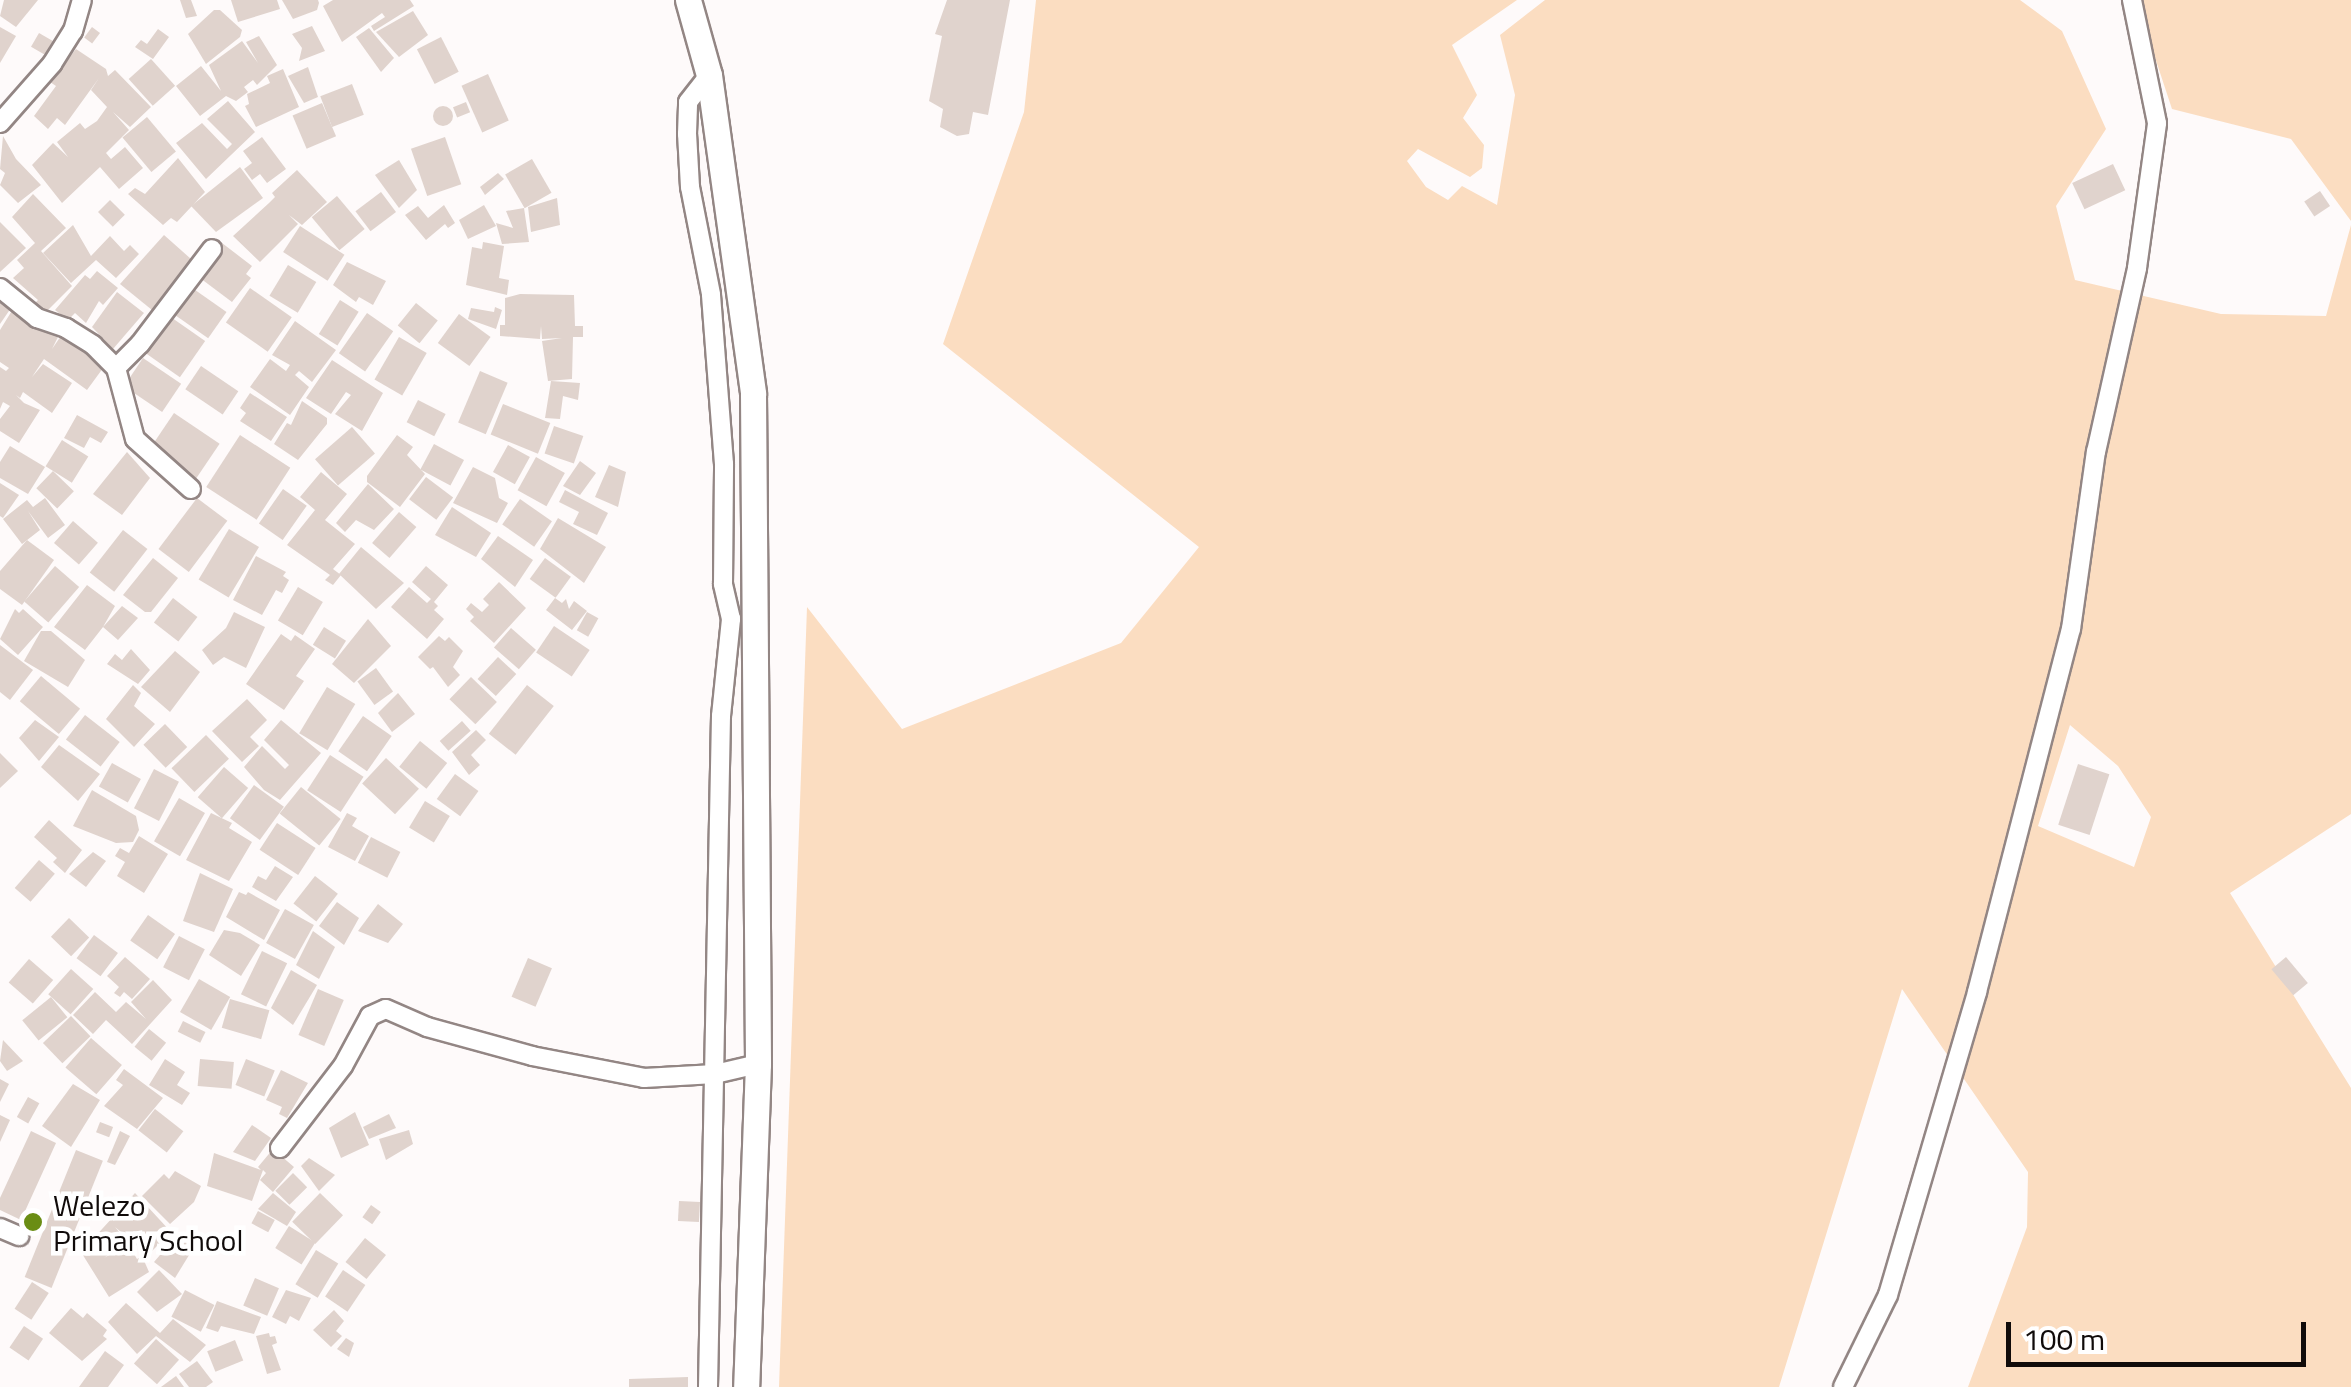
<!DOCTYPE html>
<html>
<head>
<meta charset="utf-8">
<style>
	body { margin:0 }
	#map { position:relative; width:2351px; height:1387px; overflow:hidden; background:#fefafa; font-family:"Titillium Web",sans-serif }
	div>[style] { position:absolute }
	.green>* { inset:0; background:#fbddc1 }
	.building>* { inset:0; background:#e0d3cd; transform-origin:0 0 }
	.round { border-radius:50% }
	.roads { filter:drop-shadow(2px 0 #938684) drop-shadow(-2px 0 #938684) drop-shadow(0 2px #938684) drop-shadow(0 -2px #938684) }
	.street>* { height:18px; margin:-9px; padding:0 9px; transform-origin:9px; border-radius:9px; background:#fff }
	.secondary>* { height:25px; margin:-12.5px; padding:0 12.5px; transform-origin:12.5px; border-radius:12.5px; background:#fff }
	.dots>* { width:28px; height:28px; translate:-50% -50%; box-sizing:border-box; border:5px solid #fff; border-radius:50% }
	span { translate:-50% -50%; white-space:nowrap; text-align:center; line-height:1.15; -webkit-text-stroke:9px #fff; paint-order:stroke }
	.poi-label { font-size:30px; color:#100b0a }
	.left { translate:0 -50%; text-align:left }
	.scale { position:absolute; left:2006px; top:1322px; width:300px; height:45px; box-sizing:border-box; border:5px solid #100b0a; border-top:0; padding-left:12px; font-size:30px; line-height:35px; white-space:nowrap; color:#100b0a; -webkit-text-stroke:8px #fff; paint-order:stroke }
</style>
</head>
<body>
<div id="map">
	<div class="green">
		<div style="clip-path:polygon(evenodd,1036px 0,1517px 0,1452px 45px,1477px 95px,1463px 118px,1484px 145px,1482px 168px,1470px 177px,1418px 149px,1407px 161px,1426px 187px,1448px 200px,1462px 186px,1497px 205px,1515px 95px,1500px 35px,1545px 0,2020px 0,2062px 31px,2106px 129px,2056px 206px,2075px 280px,2221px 314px,2326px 316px,2351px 225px,2351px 814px,2230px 893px,2351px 1088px,2351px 1387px,1968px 1387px,2027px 1227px,2028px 1172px,1902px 989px,1779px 1387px,779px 1387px,807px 607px,902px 729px,1121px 643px,1199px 547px,943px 344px,1024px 112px,1036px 0,2070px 725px,2118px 766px,2151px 817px,2134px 867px,2038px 826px,2070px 725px)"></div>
		<div style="clip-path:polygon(2136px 0,2351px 0,2351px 221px,2291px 139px,2172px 109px)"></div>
	</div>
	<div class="building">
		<div style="clip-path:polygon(4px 0,38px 0,16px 27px,0 16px)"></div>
		<div style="clip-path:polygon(180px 0,191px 0,197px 16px,186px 18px)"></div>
		<div style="clip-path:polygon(231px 0,277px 0,280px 9px,238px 22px)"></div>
		<div style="clip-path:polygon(282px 0,318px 0,319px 3px,317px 10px,293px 19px)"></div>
		<div style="clip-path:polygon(333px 0,410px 0,414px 6px,374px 31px,371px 26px,385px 17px,382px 13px,342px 42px,323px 6px)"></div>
		<div style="clip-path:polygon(947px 0,1010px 0,988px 115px,973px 112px,969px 134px,957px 136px,940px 127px,943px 109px,929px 101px,942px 36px,935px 34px)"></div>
		<div style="clip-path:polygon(214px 10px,220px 10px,242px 30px,240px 37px,206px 64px,188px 34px)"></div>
		<div style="clip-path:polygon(413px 11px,428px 35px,399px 57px,376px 32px)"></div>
		<div style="clip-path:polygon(312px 26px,325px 51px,299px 61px,302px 48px,292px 34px)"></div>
		<div style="clip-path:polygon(0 27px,16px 36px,0 63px)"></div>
		<div style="left:92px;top:27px;width:10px;height:13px;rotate:37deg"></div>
		<div style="clip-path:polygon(369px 28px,394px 58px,381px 72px,356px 37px)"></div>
		<div style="clip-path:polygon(158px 29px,169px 37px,153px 59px,135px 47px,141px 40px,147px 44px)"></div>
		<div style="left:39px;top:33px;width:16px;height:16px;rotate:30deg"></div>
		<div style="clip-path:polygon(259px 36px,277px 65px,257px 85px,253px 80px,244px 87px,248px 92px,236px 101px,226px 96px,200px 116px,176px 86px,201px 66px,221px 91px,209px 65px,242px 41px,258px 63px,246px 42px)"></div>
		<div style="left:441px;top:37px;width:39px;height:27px;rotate:63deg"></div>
		<div style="clip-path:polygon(76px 49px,106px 69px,108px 76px,115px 70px,151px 107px,130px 127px,113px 112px,129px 130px,106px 153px,111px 159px,125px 147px,143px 168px,119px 189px,100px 167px,62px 203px,32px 165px,53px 143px,68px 157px,57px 142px,80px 123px,85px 129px,97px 121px,107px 107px,91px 90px,99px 78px,65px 125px,57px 118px,48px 129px,34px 116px,56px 86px,50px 82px)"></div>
		<div style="left:151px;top:59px;width:36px;height:30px;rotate:48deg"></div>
		<div style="clip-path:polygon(308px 67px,318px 97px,304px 103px,288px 76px)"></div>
		<div style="clip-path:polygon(283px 69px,299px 107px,256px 127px,245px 106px,249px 104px,247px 94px,270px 83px,267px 76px)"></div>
		<div style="left:488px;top:74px;width:51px;height:29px;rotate:66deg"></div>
		<div style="left:352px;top:84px;width:33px;height:34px;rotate:69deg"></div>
		<div style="clip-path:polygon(228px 101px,255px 132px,206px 179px,176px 143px,202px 123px,227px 149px,232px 144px,207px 119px)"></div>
		<div style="left:466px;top:102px;width:11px;height:14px;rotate:68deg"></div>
		<div style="left:322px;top:103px;width:36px;height:32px;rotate:67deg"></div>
		<div class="round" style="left:433px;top:106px;width:20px;height:20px"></div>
		<div style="left:147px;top:117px;width:45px;height:32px;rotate:50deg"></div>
		<div style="clip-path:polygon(3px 136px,16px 159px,41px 185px,18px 203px,0 185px,5px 173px,0 169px)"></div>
		<div style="clip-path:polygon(262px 137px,286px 169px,267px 183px,260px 174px,252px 180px,244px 169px,252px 163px,243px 151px)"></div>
		<div style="left:445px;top:137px;width:50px;height:36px;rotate:71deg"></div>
		<div style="clip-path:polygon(178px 158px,205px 192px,177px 222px,171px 218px,163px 225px,128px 194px,135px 188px,145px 194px)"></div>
		<div style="left:532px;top:159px;width:39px;height:31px;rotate:60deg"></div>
		<div style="clip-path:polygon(399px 160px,417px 190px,399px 208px,375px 175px)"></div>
		<div style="left:2113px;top:164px;width:29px;height:45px;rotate:65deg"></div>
		<div style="clip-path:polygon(240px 167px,263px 198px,216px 232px,191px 206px)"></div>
		<div style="clip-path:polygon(297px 170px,327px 202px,302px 225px,289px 215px,298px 224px,260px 262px,233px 236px,269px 203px,275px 197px,272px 193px)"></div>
		<div style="clip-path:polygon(498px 173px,504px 179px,485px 195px,480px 187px)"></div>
		<div style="left:2320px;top:191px;width:18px;height:19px;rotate:56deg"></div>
		<div style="left:381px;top:192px;width:25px;height:32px;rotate:53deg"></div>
		<div style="clip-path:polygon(33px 194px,66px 228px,41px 251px,72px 286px,43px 315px,31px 307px,38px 300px,13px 278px,24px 268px,17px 260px,35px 243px,12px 217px)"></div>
		<div style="left:337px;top:196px;width:43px;height:33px;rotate:50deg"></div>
		<div style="clip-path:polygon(557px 198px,560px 225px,531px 232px,528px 207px)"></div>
		<div style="left:110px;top:200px;width:21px;height:17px;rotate:45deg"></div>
		<div style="clip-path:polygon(444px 205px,455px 223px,448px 228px,445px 224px,426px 240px,405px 215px,418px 206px,428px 218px)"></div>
		<div style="clip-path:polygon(484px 205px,496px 226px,468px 239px,459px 220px)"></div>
		<div style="clip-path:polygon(524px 208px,529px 242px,502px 244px,496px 223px,513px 228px,506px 211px)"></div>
		<div style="clip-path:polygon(0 222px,26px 248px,0 272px)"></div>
		<div style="clip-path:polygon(73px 225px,91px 256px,110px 236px,124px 251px,130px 245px,139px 254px,116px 278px,96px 260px,71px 283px,43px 253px)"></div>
		<div style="left:300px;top:226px;width:53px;height:31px;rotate:33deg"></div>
		<div style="clip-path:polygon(164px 235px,191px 259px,152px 310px,120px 284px)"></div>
		<div style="clip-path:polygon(483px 242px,504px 246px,499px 278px,509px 280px,507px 295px,466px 285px,472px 247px,482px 249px)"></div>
		<div style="clip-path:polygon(222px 243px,252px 266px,246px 274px,251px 278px,232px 302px,196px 275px)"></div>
		<div style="clip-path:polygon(347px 262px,386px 281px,373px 305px,359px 297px,356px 302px,333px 285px)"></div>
		<div style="left:288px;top:265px;width:33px;height:36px;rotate:31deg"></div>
		<div style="clip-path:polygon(97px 271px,118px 288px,103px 305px,99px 301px,86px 323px,75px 313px,68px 320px,55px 310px,85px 275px,90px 279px)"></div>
		<div style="left:188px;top:285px;width:47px;height:32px;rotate:35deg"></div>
		<div style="left:250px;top:288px;width:51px;height:42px;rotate:35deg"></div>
		<div style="clip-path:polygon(117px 292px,144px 313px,113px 349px,92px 327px)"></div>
		<div style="clip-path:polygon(520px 294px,574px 295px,575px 326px,583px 326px,583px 337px,573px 337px,572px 379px,548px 381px,542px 341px,562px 338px,542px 339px,541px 326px,540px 339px,500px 336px,500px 325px,505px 325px,505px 298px)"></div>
		<div style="clip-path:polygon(0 299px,11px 308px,0 324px)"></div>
		<div style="left:340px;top:300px;width:22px;height:40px;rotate:32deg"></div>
		<div style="left:416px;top:303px;width:28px;height:29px;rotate:39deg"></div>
		<div style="clip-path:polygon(495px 307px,502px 310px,496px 329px,468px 319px,471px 308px,494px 312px)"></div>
		<div style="clip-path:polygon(13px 309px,60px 333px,52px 349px,63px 333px,106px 364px,87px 390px,44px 359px,32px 377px,43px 364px,72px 383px,52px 413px,23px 392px,20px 398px,16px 395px,24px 403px,40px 410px,19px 443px,0 431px,0 419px,10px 406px,3px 402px,0 409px,0 367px,6px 371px,9px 368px,0 362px,0 330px)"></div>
		<div style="left:165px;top:313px;width:49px;height:44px;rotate:35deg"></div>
		<div style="left:367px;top:313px;width:32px;height:49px;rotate:35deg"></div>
		<div style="left:459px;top:314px;width:39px;height:36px;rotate:36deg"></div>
		<div style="clip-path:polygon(295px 321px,336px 350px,312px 382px,299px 371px,295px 375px,309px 387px,290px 415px,250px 387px,270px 359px,286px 371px,290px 365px,272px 355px)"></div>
		<div style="left:399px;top:337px;width:32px;height:49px;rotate:30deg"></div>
		<div style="left:143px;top:358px;width:46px;height:34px;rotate:34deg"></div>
		<div style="clip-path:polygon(332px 360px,383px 393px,362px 431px,335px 414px,351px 395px,346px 392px,331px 414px,306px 398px)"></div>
		<div style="left:201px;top:366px;width:45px;height:28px;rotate:34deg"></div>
		<div style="left:480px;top:371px;width:30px;height:56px;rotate:23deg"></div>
		<div style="clip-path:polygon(551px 381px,580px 383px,578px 400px,563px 396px,560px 419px,545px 418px)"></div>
		<div style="clip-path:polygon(250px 393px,287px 417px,271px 441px,240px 421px,246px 413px,240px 408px)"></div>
		<div style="left:418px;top:400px;width:31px;height:25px;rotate:27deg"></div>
		<div style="clip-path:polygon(302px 401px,327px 418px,327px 424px,298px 460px,274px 444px,287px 423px,291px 425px)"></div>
		<div style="left:503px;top:404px;width:51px;height:33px;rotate:22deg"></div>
		<div style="left:174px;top:413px;width:55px;height:42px;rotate:34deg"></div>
		<div style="clip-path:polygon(77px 415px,108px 432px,101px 443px,90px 437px,84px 448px,64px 438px)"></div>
		<div style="left:554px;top:426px;width:31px;height:29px;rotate:19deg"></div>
		<div style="left:352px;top:427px;width:35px;height:49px;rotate:49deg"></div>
		<div style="left:240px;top:435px;width:60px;height:62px;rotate:33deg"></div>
		<div style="clip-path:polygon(397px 435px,413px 447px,407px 455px,425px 474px,400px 507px,367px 482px,367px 476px)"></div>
		<div style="left:62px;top:440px;width:31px;height:31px;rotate:32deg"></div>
		<div style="left:434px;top:444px;width:34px;height:29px;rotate:28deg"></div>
		<div style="left:508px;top:445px;width:25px;height:31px;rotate:29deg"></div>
		<div style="clip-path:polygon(10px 446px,45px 467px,28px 494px,0 478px,0 462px)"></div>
		<div style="clip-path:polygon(127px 452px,150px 478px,122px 515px,93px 494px)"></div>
		<div style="left:536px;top:457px;width:33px;height:38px;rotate:29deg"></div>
		<div style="clip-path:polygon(580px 461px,596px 473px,580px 495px,563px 486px)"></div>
		<div style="clip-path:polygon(609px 465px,626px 472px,618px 507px,595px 497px)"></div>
		<div style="clip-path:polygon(473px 467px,495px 478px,499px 498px,508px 503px,497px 523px,453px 503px)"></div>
		<div style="left:53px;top:471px;width:29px;height:24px;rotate:44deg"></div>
		<div style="clip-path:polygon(321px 472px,347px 494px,325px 520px,355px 544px,333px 569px,341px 575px,333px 585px,325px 580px,330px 575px,287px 545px,315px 510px,300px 497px)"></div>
		<div style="left:426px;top:477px;width:34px;height:28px;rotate:37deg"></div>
		<div style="clip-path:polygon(0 483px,19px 495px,3px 518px,0 516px)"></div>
		<div style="clip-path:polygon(368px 484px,394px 509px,374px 530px,356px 520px,345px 532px,336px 523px)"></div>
		<div style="left:283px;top:489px;width:29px;height:42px;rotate:35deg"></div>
		<div style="clip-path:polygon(565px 490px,608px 513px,597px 535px,573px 524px,579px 512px,559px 502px)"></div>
		<div style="clip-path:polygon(45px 498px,65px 525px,48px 538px,28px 511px,40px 530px,22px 544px,3px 519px,27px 500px,33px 507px)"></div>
		<div style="left:197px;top:498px;width:38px;height:64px;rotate:37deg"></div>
		<div style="left:520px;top:499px;width:39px;height:31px;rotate:35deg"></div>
		<div style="clip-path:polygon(452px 507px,491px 533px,476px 557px,435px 535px)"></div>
		<div style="left:399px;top:512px;width:23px;height:41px;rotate:41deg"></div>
		<div style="clip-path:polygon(558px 518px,606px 547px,584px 583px,540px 549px)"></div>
		<div style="left:73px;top:521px;width:33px;height:29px;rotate:41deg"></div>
		<div style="left:229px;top:529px;width:35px;height:59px;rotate:31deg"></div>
		<div style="left:123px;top:530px;width:31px;height:54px;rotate:38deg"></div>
		<div style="clip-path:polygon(498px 536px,533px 560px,515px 587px,481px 559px)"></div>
		<div style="clip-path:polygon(27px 540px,54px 560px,22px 605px,0 589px,0 571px)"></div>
		<div style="clip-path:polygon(361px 547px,404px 583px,376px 609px,339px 574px)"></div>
		<div style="clip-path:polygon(256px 556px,286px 572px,283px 576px,289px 580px,282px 593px,276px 590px,262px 615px,233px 600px)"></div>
		<div style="clip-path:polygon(153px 558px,178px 578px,151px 612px,145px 612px,123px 595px)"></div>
		<div style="left:545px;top:558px;width:32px;height:26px;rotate:36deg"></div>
		<div style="left:55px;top:566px;width:32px;height:47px;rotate:41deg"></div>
		<div style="clip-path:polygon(426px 566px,448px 585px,434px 602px,438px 606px,434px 610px,444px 619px,427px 639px,391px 607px,409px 587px,427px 603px,431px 599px,412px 582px)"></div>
		<div style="clip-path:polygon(499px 582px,526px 608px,494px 643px,470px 621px,474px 617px,466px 609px,471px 603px,482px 612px,489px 605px,483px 599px)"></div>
		<div style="clip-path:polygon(87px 585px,115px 606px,103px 627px,122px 606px,138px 618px,118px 640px,103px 627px,85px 650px,54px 627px)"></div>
		<div style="left:298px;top:587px;width:29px;height:39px;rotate:31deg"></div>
		<div style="left:173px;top:598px;width:31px;height:31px;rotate:38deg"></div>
		<div style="clip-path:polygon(555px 598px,562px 603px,566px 599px,569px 609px,574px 601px,587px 611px,572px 630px,546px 610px)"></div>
		<div style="clip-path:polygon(15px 609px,19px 613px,23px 609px,43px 627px,18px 655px,0 639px)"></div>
		<div style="clip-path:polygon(234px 612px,265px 627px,246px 668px,224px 657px,213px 665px,202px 650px,226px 628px)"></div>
		<div style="left:587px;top:612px;width:13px;height:21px;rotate:29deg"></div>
		<div style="clip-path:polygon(368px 619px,391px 646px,354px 683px,332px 664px)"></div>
		<div style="left:554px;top:626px;width:43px;height:32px;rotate:34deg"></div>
		<div style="left:324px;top:627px;width:26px;height:21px;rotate:32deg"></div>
		<div style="left:511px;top:628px;width:33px;height:26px;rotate:41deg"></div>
		<div style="clip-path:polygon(41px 631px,51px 631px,85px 660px,68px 687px,24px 661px)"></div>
		<div style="clip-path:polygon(281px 634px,291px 641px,295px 635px,315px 649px,296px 676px,304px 681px,284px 710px,246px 684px)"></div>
		<div style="clip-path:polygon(439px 636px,445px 641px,449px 637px,463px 651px,453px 667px,460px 675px,448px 687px,433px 667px,430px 669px,418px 657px)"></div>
		<div style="clip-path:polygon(0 645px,33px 670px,10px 700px,0 692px)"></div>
		<div style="clip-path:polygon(131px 649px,150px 670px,138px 684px,107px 664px,115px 654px,122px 660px)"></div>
		<div style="clip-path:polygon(175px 651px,200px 672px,170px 712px,141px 687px)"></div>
		<div style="left:498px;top:657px;width:25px;height:30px;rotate:43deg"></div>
		<div style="left:376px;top:668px;width:29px;height:23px;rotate:54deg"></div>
		<div style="left:41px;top:676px;width:51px;height:33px;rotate:40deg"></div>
		<div style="left:471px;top:677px;width:36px;height:31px;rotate:44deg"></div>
		<div style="clip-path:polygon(133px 685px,141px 693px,134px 706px,155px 724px,134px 747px,106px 719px)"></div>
		<div style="left:527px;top:685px;width:34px;height:62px;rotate:38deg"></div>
		<div style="left:327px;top:687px;width:33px;height:54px;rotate:31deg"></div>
		<div style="clip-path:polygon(398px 693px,415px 714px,392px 732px,378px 713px)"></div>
		<div style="clip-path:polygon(247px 699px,267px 720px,250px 737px,259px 746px,242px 762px,212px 731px)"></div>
		<div style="left:85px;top:715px;width:44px;height:31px;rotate:38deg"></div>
		<div style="left:363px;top:716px;width:35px;height:43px;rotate:35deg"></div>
		<div style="clip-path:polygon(35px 720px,59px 737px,39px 761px,19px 738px)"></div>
		<div style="clip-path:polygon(281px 720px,321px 753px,280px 800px,264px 790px,244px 767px,262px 746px,285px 769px,289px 765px,264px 740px)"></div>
		<div style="left:462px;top:721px;width:13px;height:30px;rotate:48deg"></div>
		<div style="left:165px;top:724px;width:32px;height:30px;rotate:46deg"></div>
		<div style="clip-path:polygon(476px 730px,486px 740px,471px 755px,480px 765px,469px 775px,452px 752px)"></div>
		<div style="left:206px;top:735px;width:33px;height:48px;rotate:46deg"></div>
		<div style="left:420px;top:741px;width:35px;height:33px;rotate:39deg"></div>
		<div style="clip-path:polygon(59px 745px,100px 774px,78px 801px,41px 767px)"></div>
		<div style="clip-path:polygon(0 753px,18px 771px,0 788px)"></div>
		<div style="left:330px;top:755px;width:40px;height:42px;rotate:33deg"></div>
		<div style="left:386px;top:758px;width:45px;height:35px;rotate:43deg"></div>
		<div style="left:112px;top:763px;width:33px;height:27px;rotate:29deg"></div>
		<div style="left:2078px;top:764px;width:33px;height:64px;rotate:18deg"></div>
		<div style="left:224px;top:767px;width:32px;height:40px;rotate:41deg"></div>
		<div style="left:154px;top:769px;width:28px;height:44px;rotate:27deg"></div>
		<div style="left:455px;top:774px;width:29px;height:31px;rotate:36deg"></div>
		<div style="left:254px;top:785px;width:37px;height:41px;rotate:36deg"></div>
		<div style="left:301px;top:787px;width:51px;height:34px;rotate:39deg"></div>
		<div style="clip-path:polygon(92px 790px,136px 816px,139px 830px,133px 842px,116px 843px,73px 826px)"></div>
		<div style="left:179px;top:798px;width:30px;height:50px;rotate:30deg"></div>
		<div style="left:425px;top:801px;width:29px;height:31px;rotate:31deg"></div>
		<div style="clip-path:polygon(211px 813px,232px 823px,229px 828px,252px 842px,229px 881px,186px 860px)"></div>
		<div style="clip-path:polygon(347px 813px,357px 818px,352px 826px,369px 836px,355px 861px,328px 847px)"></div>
		<div style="clip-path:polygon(49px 820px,82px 850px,65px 873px,53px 862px,57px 858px,34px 837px)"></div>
		<div style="left:277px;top:823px;width:46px;height:32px;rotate:33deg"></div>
		<div style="clip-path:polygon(139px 836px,168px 854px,144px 893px,117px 876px,125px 862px,115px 856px,120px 848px,129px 853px)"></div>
		<div style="left:371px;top:837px;width:33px;height:29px;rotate:27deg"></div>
		<div style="clip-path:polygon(93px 852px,106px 861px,86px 887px,69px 874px)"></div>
		<div style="left:39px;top:860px;width:21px;height:37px;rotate:41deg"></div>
		<div style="clip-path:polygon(275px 866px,293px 877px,276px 901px,252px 887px,258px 876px,266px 880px)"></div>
		<div style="clip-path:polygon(200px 873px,233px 889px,214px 932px,183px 921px)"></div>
		<div style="left:315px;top:876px;width:29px;height:35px;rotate:38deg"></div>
		<div style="clip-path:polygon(239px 892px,246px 895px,248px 892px,280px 910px,264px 940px,226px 917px)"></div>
		<div style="clip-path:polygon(337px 902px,359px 918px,344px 945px,319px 926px)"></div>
		<div style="clip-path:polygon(378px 904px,403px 924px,388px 943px,358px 931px)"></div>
		<div style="left:285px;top:909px;width:33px;height:39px;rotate:29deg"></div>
		<div style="left:148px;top:915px;width:33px;height:31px;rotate:35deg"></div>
		<div style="left:69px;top:918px;width:28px;height:26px;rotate:44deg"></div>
		<div style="clip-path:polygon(224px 930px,240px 933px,260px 945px,241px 976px,209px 955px)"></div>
		<div style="clip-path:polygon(313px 931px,335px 947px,319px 979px,296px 965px)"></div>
		<div style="left:94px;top:935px;width:30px;height:29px;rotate:37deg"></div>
		<div style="left:179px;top:936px;width:29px;height:35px;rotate:27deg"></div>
		<div style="left:262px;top:951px;width:28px;height:48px;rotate:26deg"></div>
		<div style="clip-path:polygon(125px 957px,150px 979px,132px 999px,124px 992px,120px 997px,114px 993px,119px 987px,107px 976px)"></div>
		<div style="left:2286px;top:957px;width:34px;height:19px;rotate:50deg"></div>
		<div style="left:528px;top:958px;width:26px;height:42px;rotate:23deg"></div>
		<div style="left:29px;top:959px;width:32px;height:31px;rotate:41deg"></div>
		<div style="left:71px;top:969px;width:30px;height:34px;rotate:42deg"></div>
		<div style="clip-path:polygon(291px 970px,317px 985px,293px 1025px,271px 1008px)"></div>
		<div style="left:199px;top:979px;width:36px;height:38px;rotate:30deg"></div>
		<div style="clip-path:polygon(153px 980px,172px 1000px,132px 1044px,106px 1020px,93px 1034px,73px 1015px,95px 992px,116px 1012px,126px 1002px,146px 1019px,131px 1002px)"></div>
		<div style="left:318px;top:989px;width:28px;height:50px;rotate:23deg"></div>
		<div style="left:51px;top:997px;width:26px;height:37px;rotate:51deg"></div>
		<div style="left:230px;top:999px;width:41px;height:30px;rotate:16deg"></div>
		<div style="left:71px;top:1016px;width:28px;height:39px;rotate:46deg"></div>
		<div style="left:183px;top:1021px;width:25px;height:12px;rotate:26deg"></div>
		<div style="left:149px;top:1029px;width:22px;height:23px;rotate:39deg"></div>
		<div style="left:91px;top:1038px;width:41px;height:39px;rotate:41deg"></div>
		<div style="clip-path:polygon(3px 1040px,23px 1061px,7px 1071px,0 1061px)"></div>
		<div style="clip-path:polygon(165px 1059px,185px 1072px,177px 1085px,190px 1093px,182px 1105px,149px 1085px)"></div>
		<div style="left:200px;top:1059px;width:34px;height:27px;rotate:5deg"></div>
		<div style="left:246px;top:1059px;width:31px;height:28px;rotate:22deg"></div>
		<div style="clip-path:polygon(124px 1069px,163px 1098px,137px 1129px,104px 1106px,123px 1085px,116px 1080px)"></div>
		<div style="clip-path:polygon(281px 1070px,308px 1083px,287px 1118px,279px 1114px,282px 1107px,266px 1100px)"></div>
		<div style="clip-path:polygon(0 1079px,9px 1084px,0 1102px)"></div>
		<div style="clip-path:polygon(73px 1084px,100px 1100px,71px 1147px,42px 1126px)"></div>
		<div style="left:28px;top:1097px;width:13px;height:23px;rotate:29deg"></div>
		<div style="left:155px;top:1109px;width:36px;height:27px;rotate:38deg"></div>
		<div style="clip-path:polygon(355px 1112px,369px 1145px,341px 1158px,329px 1128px)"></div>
		<div style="clip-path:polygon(389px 1114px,396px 1128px,369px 1139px,363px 1127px)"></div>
		<div style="clip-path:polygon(0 1115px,10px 1120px,0 1142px)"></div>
		<div style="left:100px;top:1122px;width:14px;height:11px;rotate:21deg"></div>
		<div style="clip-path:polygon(252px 1125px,271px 1138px,255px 1161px,233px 1152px)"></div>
		<div style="clip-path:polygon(409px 1130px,413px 1144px,386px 1160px,379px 1139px)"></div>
		<div style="clip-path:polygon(31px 1131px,56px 1143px,21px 1220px,0 1210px,0 1198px)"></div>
		<div style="clip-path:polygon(120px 1131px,130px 1136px,115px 1165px,107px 1162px)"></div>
		<div style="clip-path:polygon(273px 1149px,294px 1167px,273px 1192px,260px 1180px,266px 1173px,263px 1170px,252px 1201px,207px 1186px,214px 1153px,261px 1170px,258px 1167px)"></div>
		<div style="left:76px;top:1150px;width:29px;height:137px;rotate:22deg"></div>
		<div style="clip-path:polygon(309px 1158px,335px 1175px,319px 1191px,301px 1166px)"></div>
		<div style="clip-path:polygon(175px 1171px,201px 1186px,194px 1202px,170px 1224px,142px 1196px,164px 1174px,169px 1179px)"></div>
		<div style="left:293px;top:1173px;width:20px;height:25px;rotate:45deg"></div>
		<div style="clip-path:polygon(135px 1193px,171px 1232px,148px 1255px,115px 1227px,127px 1241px,104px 1258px,128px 1244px,137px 1259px,142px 1256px,149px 1272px,109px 1297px,81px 1252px)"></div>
		<div style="clip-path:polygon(273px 1193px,296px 1212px,287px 1226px,258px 1209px)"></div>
		<div style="left:320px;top:1193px;width:32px;height:40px;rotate:44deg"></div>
		<div style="left:679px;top:1201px;width:21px;height:20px;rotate:3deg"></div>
		<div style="left:371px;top:1205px;width:12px;height:15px;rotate:35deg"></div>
		<div style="left:258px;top:1211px;width:19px;height:14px;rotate:28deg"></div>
		<div style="left:289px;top:1226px;width:31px;height:26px;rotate:32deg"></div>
		<div style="clip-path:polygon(178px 1234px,194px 1247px,175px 1278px,154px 1262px)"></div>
		<div style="left:365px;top:1238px;width:27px;height:31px;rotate:39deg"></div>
		<div style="left:316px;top:1250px;width:26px;height:40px;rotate:31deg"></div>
		<div style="clip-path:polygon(159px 1270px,182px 1294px,157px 1312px,137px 1292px)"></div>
		<div style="left:343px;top:1270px;width:27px;height:32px;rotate:34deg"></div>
		<div style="left:255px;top:1278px;width:26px;height:30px;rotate:23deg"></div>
		<div style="left:32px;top:1282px;width:20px;height:32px;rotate:33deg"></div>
		<div style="left:185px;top:1290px;width:33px;height:30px;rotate:27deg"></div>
		<div style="clip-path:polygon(286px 1290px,311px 1298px,299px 1321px,290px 1316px,286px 1324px,272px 1317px)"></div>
		<div style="clip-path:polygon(217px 1301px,261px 1317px,254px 1334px,221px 1326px,218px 1332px,206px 1328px)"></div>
		<div style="clip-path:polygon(126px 1303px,160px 1333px,173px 1319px,206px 1345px,190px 1362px,156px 1336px,137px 1354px,108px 1322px)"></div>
		<div style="clip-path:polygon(71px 1308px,83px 1318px,87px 1313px,107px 1330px,103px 1336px,107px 1339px,82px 1361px,49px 1333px)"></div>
		<div style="clip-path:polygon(334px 1310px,344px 1321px,336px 1331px,342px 1336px,331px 1347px,313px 1330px)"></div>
		<div style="left:24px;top:1326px;width:23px;height:26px;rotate:34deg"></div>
		<div style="clip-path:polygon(269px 1333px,270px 1337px,275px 1336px,277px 1343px,272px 1345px,281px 1370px,267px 1374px,256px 1336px)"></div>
		<div style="clip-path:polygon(346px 1338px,354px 1343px,349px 1357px,337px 1349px)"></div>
		<div style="left:156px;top:1339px;width:31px;height:33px;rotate:42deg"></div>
		<div style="left:235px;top:1340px;width:22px;height:30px;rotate:68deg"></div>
		<div style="clip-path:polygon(105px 1351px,124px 1365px,108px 1387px,79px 1387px)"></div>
		<div style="clip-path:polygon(197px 1361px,213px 1382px,206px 1387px,189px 1387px,179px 1374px)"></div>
		<div style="clip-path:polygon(176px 1376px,184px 1387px,161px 1387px)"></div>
		<div style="clip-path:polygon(688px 1377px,688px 1387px,629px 1387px,629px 1379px)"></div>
	</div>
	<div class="roads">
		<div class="street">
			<div style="left:0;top:123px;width:79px;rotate:-48.6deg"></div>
			<div style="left:52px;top:64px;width:39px;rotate:-58deg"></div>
			<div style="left:73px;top:31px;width:32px;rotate:-74deg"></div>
			<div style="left:0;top:288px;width:48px;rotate:39deg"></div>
			<div style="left:37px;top:318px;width:31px;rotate:19deg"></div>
			<div style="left:66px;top:328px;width:32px;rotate:32deg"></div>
			<div style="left:93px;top:345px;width:33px;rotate:45deg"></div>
			<div style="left:116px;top:368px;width:73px;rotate:75deg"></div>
			<div style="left:135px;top:439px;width:75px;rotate:41.8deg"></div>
			<div style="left:116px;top:368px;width:34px;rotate:-45deg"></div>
			<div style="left:140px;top:344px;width:119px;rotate:-52.8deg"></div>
			<div style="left:280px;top:1148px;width:103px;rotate:-52.5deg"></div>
			<div style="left:343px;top:1066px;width:57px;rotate:-61.6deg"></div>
			<div style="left:370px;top:1016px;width:17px;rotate:-24deg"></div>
			<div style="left:386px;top:1009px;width:45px;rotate:23.7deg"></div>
			<div style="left:427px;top:1027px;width:109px;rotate:15.4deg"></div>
			<div style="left:532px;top:1056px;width:114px;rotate:11.1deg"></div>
			<div style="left:644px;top:1078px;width:71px;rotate:-3.2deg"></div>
			<div style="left:715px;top:1074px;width:44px;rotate:-13.1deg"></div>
			<div style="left:0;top:1228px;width:21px;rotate:23deg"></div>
			<div style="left:708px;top:1387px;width:671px;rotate:-88.89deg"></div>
			<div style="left:721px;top:716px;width:98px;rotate:-84.1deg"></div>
			<div style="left:731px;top:619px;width:36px;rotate:-103deg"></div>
			<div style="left:723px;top:584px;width:120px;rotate:-89.5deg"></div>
			<div style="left:724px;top:464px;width:170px;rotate:-94.4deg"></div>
			<div style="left:711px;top:294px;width:109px;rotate:-101.1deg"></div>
			<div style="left:690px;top:187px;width:53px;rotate:-93.2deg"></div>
			<div style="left:687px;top:134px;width:32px;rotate:-88deg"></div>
			<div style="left:688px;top:102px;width:34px;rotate:-52deg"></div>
			<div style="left:1843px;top:1387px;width:102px;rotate:-63.9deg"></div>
			<div style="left:1888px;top:1295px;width:316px;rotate:-73.6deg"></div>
			<div style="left:1977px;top:992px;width:375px;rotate:-75.5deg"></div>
			<div style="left:2071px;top:629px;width:179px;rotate:-82deg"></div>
			<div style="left:2096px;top:452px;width:189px;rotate:-77.4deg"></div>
			<div style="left:2137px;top:268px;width:146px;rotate:-82.1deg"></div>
			<div style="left:2157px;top:123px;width:126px;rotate:-101.5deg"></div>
		</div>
		<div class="secondary">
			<div style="left:688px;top:0;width:78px;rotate:74.4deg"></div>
			<div style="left:709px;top:75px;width:322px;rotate:82.1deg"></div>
			<div style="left:753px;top:394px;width:670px;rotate:89.57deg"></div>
			<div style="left:758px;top:1064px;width:323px;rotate:92.1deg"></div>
		</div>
	</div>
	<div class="dots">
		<div style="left:33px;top:1222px;background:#6a8d14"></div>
	</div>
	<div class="poi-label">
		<span class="left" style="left:53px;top:1222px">Welezo<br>Primary School</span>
	</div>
	<div class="scale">100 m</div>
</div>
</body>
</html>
